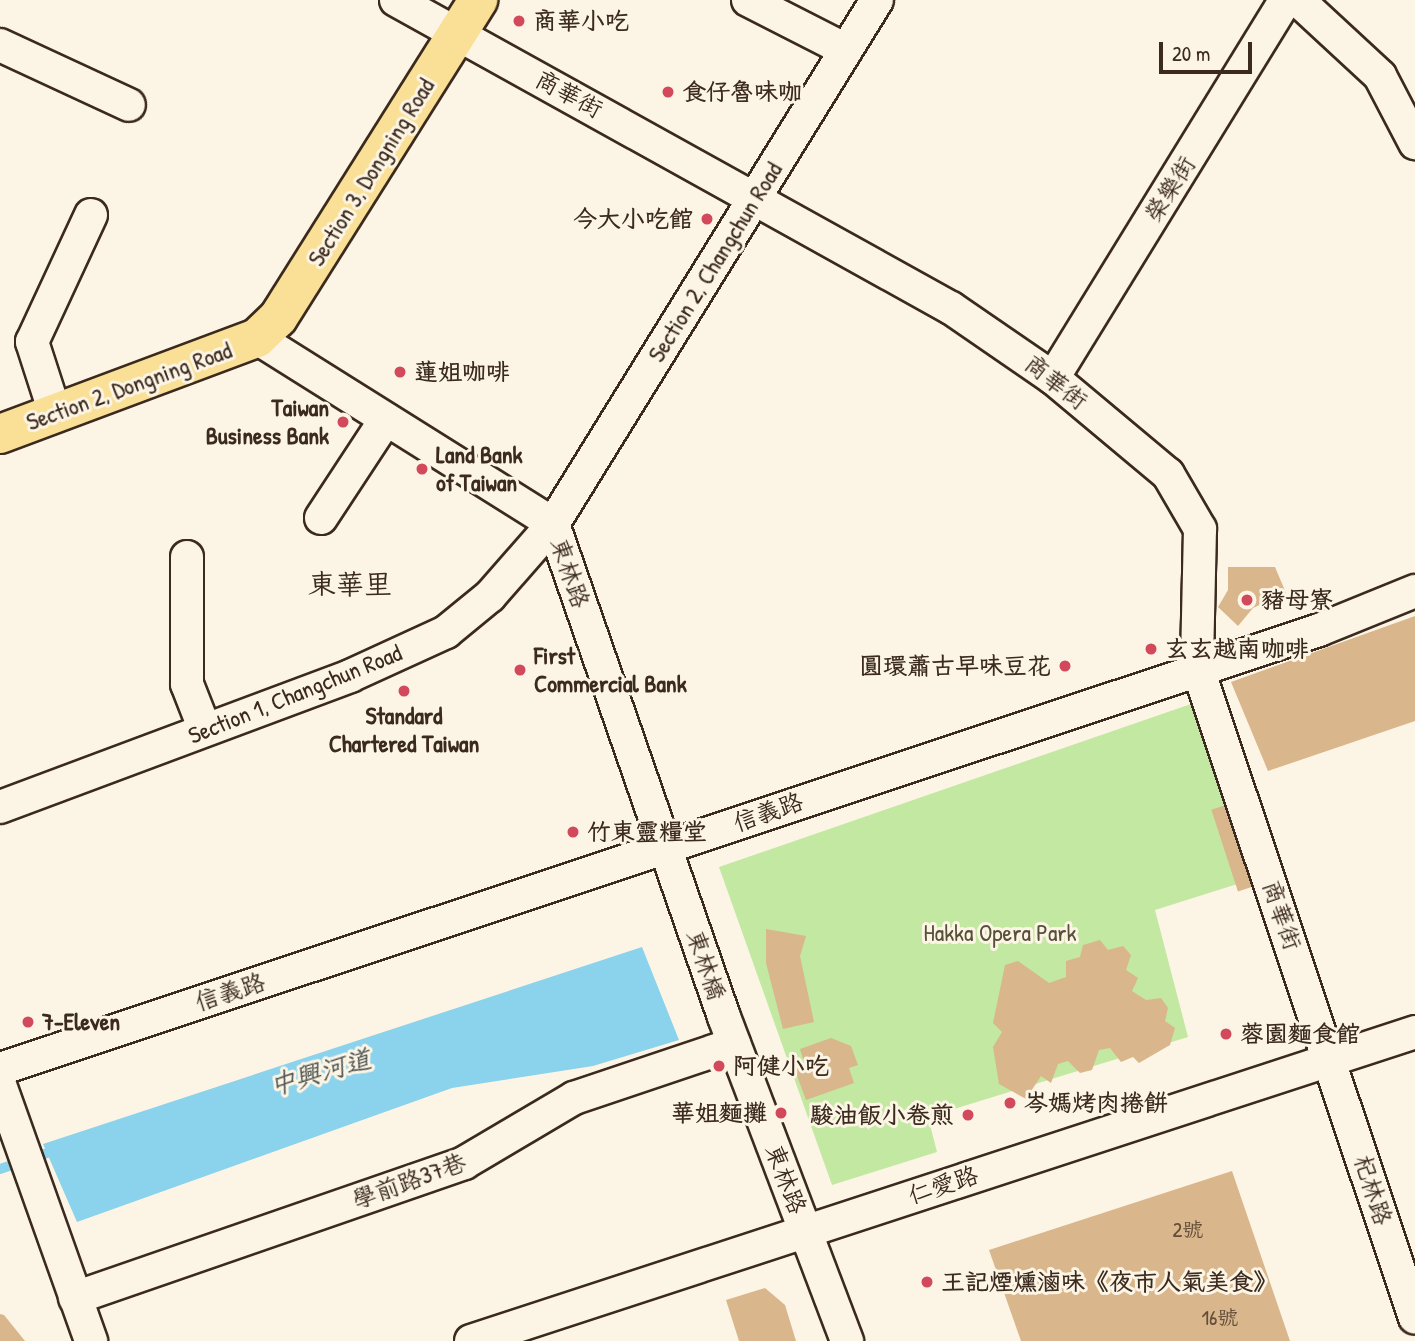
<!DOCTYPE html>
<html>
<head>
<meta charset="utf-8">
<style>
	body { margin:0 }
	#map { position:relative; width:1415px; height:1341px; overflow:hidden; background:#fcf5e5; font-family:"Patrick Hand","LXGW WenKai TC",sans-serif }
	div>[style] { position:absolute }
	.green>* { inset:0; background:#c2e8a2 }
	.water>* { inset:0; background:#8bd2ec }
	.stream>* { height:10px; margin:-5px; padding:0 5px; transform-origin:5px; border-radius:5px; background:#8bd2ec }
	.building>* { inset:0; background:#d9b68b; transform-origin:0 0 }
	.roads { filter:drop-shadow(2px 0 #3b2a1e) drop-shadow(-2px 0 #3b2a1e) drop-shadow(0 2px #3b2a1e) drop-shadow(0 -2px #3b2a1e) }
	.minor>* { height:32px; margin:-16px; padding:0 16px; transform-origin:16px; border-radius:16px; background:#fcf5e5 }
	.major>* { height:38px; margin:-19px; padding:0 19px; transform-origin:19px; border-radius:19px; background:#fadf96 }
	.dots>* { width:19px; height:19px; translate:-50% -50%; box-sizing:border-box; border:4px solid #fcf5e5; border-radius:50% }
	span { translate:-50% -50%; white-space:nowrap; text-align:center; line-height:1.15; -webkit-text-stroke:6px #fcf5e5; paint-order:stroke }
	.number-label { font-size:21px; color:#624d39 }
	.number-label span { -webkit-text-stroke-width:0 }
	.poi-label { font-size:24px; color:#3b2a1e; font-weight:700 }
	.left { translate:0 -50%; text-align:left }
	.right { translate:-100% -50%; text-align:right }
	.street-label { font-size:24px; color:#3b2a1e }
	.park-label { font-size:24px; color:#565038 }
	.water-label { font-size:26px; color:#4f5452; font-style:italic }
	.quarter-label { font-size:28px; color:#3b2a1e }
	.scale { position:absolute; left:1159px; top:42px; width:93px; height:32px; box-sizing:border-box; border:4px solid #3b2a1e; border-top:0; padding-left:9px; font-size:21px; line-height:24px; white-space:nowrap; color:#3b2a1e; -webkit-text-stroke:5px #fcf5e5; paint-order:stroke }
</style>
</head>
<body>
<div id="map">
	<div class="green">
		<div style="clip-path:polygon(1191px 704px,1250px 880px,1155px 910px,1188px 1037px,928px 1117px,937px 1152px,832px 1185px,719px 867px)"></div>
	</div>
	<div class="water">
		<div style="clip-path:polygon(642px 947px,679px 1040px,593px 1066px,452px 1088px,77px 1222px,43px 1144px)"></div>
	</div>
	<div class="stream">
		<div style="left:0;top:1169px;width:62px;rotate:-18.7deg"></div>
	</div>
	<div class="building">
		<div style="clip-path:polygon(1228px 567px,1275px 567px,1286px 593px,1253px 608px,1238px 626px,1218px 607px,1228px 590px)"></div>
		<div style="clip-path:polygon(1415px 616px,1415px 721px,1268px 771px,1231px 682px)"></div>
		<div style="left:1238px;top:801px;width:86px;height:28px;rotate:72deg"></div>
		<div style="clip-path:polygon(766px 929px,806px 936px,800px 956px,814px 1022px,783px 1029px,766px 963px)"></div>
		<div style="clip-path:polygon(1100px 940px,1108px 950px,1123px 946px,1131px 955px,1126px 970px,1138px 978px,1132px 991px,1146px 1000px,1161px 998px,1168px 1008px,1165px 1021px,1175px 1028px,1170px 1045px,1139px 1063px,1133px 1057px,1121px 1062px,1110px 1048px,1099px 1050px,1092px 1070px,1080px 1073px,1068px 1061px,1058px 1064px,1051px 1083px,1041px 1076px,1026px 1099px,999px 1084px,993px 1047px,1002px 1032px,993px 1023px,1005px 965px,1018px 961px,1049px 983px,1066px 977px,1066px 961px,1080px 957px,1083px 945px)"></div>
		<div style="clip-path:polygon(831px 1038px,851px 1046px,858px 1065px,849px 1068px,854px 1083px,806px 1100px,793px 1065px,804px 1062px,800px 1049px)"></div>
		<div style="clip-path:polygon(1232px 1171px,1290px 1341px,1021px 1341px,989px 1250px)"></div>
		<div style="clip-path:polygon(765px 1288px,785px 1305px,796px 1341px,739px 1341px,726px 1300px)"></div>
		<div style="clip-path:polygon(0 1314px,4px 1315px,25px 1341px,0 1341px)"></div>
	</div>
	<div class="roads">
		<div class="minor">
			<div style="left:396px;top:0;width:635px;rotate:29.03deg"></div>
			<div style="left:951px;top:308px;width:124px;rotate:34.5deg"></div>
			<div style="left:1053px;top:378px;width:150px;rotate:39.9deg"></div>
			<div style="left:1168px;top:474px;width:64px;rotate:59.8deg"></div>
			<div style="left:1200px;top:529px;width:137px;rotate:91.3deg"></div>
			<div style="left:1197px;top:666px;width:687px;rotate:71.51deg"></div>
			<div style="left:748px;top:0;width:110px;rotate:27deg"></div>
			<div style="left:1298px;top:0;width:112px;rotate:42.8deg"></div>
			<div style="left:1380px;top:76px;width:76px;rotate:62.4deg"></div>
			<div style="left:0;top:45px;width:142px;rotate:24.9deg"></div>
			<div style="left:257px;top:338px;width:350px;rotate:32.1deg"></div>
			<div style="left:553px;top:524px;width:522px;rotate:70.87deg"></div>
			<div style="left:724px;top:1017px;width:347px;rotate:69.2deg"></div>
			<div style="left:1053px;top:378px;width:444px;rotate:-58.4deg"></div>
			<div style="left:55px;top:413px;width:75px;rotate:-107.9deg"></div>
			<div style="left:32px;top:342px;width:140px;rotate:-65.1deg"></div>
			<div style="left:321px;top:518px;width:118px;rotate:-56.7deg"></div>
			<div style="left:187px;top:557px;width:127px;rotate:90deg"></div>
			<div style="left:187px;top:684px;width:49px;rotate:68.6deg"></div>
			<div style="left:0;top:807px;width:374px;rotate:-20.5deg"></div>
			<div style="left:350px;top:676px;width:106px;rotate:-24.6deg"></div>
			<div style="left:446px;top:632px;width:57px;rotate:-39.3deg"></div>
			<div style="left:490px;top:596px;width:96px;rotate:-48.8deg"></div>
			<div style="left:553px;top:524px;width:616px;rotate:-58.27deg"></div>
			<div style="left:0;top:1069px;width:1390px;rotate:-18.41deg"></div>
			<div style="left:1319px;top:630px;width:104px;rotate:-22.1deg"></div>
			<div style="left:0;top:1085px;width:272px;rotate:70.4deg"></div>
			<div style="left:75px;top:1298px;width:412px;rotate:-19.1deg"></div>
			<div style="left:464px;top:1163px;width:128px;rotate:-30.6deg"></div>
			<div style="left:574px;top:1098px;width:169px;rotate:-18.6deg"></div>
			<div style="left:471px;top:1341px;width:993px;rotate:-18.12deg"></div>
		</div>
		<div class="major">
			<div style="left:0;top:434px;width:274px;rotate:-20.5deg"></div>
			<div style="left:257px;top:338px;width:29px;rotate:-44deg"></div>
			<div style="left:278px;top:318px;width:376px;rotate:-57.8deg"></div>
		</div>
	</div>
	<div class="dots">
		<div style="left:519px;top:21px;background:#d1495b"></div>
		<div style="left:668px;top:92px;background:#d1495b"></div>
		<div style="left:707px;top:219px;background:#d1495b"></div>
		<div style="left:400px;top:372px;background:#d1495b"></div>
		<div style="left:343px;top:422px;background:#d1495b"></div>
		<div style="left:422px;top:469px;background:#d1495b"></div>
		<div style="left:1247px;top:600px;background:#d1495b"></div>
		<div style="left:1151px;top:649px;background:#d1495b"></div>
		<div style="left:1065px;top:666px;background:#d1495b"></div>
		<div style="left:520px;top:670px;background:#d1495b"></div>
		<div style="left:404px;top:691px;background:#d1495b"></div>
		<div style="left:573px;top:832px;background:#d1495b"></div>
		<div style="left:28px;top:1022px;background:#d1495b"></div>
		<div style="left:1226px;top:1034px;background:#d1495b"></div>
		<div style="left:719px;top:1066px;background:#d1495b"></div>
		<div style="left:1010px;top:1103px;background:#d1495b"></div>
		<div style="left:781px;top:1113px;background:#d1495b"></div>
		<div style="left:968px;top:1115px;background:#d1495b"></div>
		<div style="left:927px;top:1282px;background:#d1495b"></div>
	</div>
	<div class="number-label">
		<span style="left:1188px;top:1230px">2號</span>
		<span style="left:1220px;top:1318px">16號</span>
	</div>
	<div class="poi-label">
		<span class="left" style="left:533px;top:21px">商華小吃</span>
		<span class="left" style="left:682px;top:92px">食仔魯味咖</span>
		<span class="right" style="left:693px;top:219px">今大小吃館</span>
		<span class="left" style="left:414px;top:372px">蓮姐咖啡</span>
		<span class="right" style="left:329px;top:422px">Taiwan<br>Business Bank</span>
		<span class="left" style="left:436px;top:469px">Land Bank<br>of Taiwan</span>
		<span class="left" style="left:1261px;top:600px">豬母寮</span>
		<span class="left" style="left:1165px;top:649px">玄玄越南咖啡</span>
		<span class="left" style="left:534px;top:670px">First<br>Commercial Bank</span>
		<span class="right" style="left:1051px;top:666px">圓環蕭古早味豆花</span>
		<span style="left:404px;top:730px">Standard<br>Chartered Taiwan</span>
		<span class="left" style="left:587px;top:832px">竹東靈糧堂</span>
		<span class="left" style="left:42px;top:1022px">7-Eleven</span>
		<span class="left" style="left:1240px;top:1034px">蓉園麵食館</span>
		<span class="left" style="left:733px;top:1066px">阿健小吃</span>
		<span class="left" style="left:1024px;top:1103px">岑媽烤肉捲餅</span>
		<span class="right" style="left:767px;top:1113px">華姐麵攤</span>
		<span class="right" style="left:954px;top:1115px">駿油飯小卷煎</span>
		<span class="left" style="left:941px;top:1282px">王記煙燻滷味《夜市人氣美食》</span>
	</div>
	<div class="street-label">
		<span style="left:569px;top:94px;rotate:28deg">商華街</span>
		<span style="left:371px;top:172px;rotate:-58deg">Section 3, Dongning Road</span>
		<span style="left:1170px;top:189px;rotate:-58deg">榮樂街</span>
		<span style="left:715px;top:262px;rotate:-58deg">Section 2, Changchun Road</span>
		<span style="left:1056px;top:382px;rotate:38deg">商華街</span>
		<span style="left:129px;top:386px;rotate:-20deg">Section 2, Dongning Road</span>
		<span style="left:570px;top:573px;rotate:71deg">東林路</span>
		<span style="left:295px;top:694px;rotate:-22deg">Section 1, Changchun Road</span>
		<span style="left:768px;top:812px;rotate:-19deg">信義路</span>
		<span style="left:1282px;top:915px;rotate:71deg">商華街</span>
		<span style="left:706px;top:965px;rotate:71deg">東林橋</span>
		<span style="left:230px;top:992px;rotate:-18deg">信義路</span>
		<span style="left:786px;top:1179px;rotate:69deg">東林路</span>
		<span style="left:409px;top:1181px;rotate:-20deg">學前路37巷</span>
		<span style="left:943px;top:1185px;rotate:-18deg">仁愛路</span>
		<span style="left:1373px;top:1190px;rotate:72deg">杞林路</span>
	</div>
	<div class="park-label">
		<span style="left:1000px;top:933px">Hakka Opera Park</span>
	</div>
	<div class="water-label">
		<span style="left:320px;top:1072px;rotate:-16deg">中興河道</span>
	</div>
	<div class="quarter-label">
		<span style="left:350px;top:584px">東華里</span>
	</div>
	<div class="scale">20 m</div>
</div>
</body>
</html>
